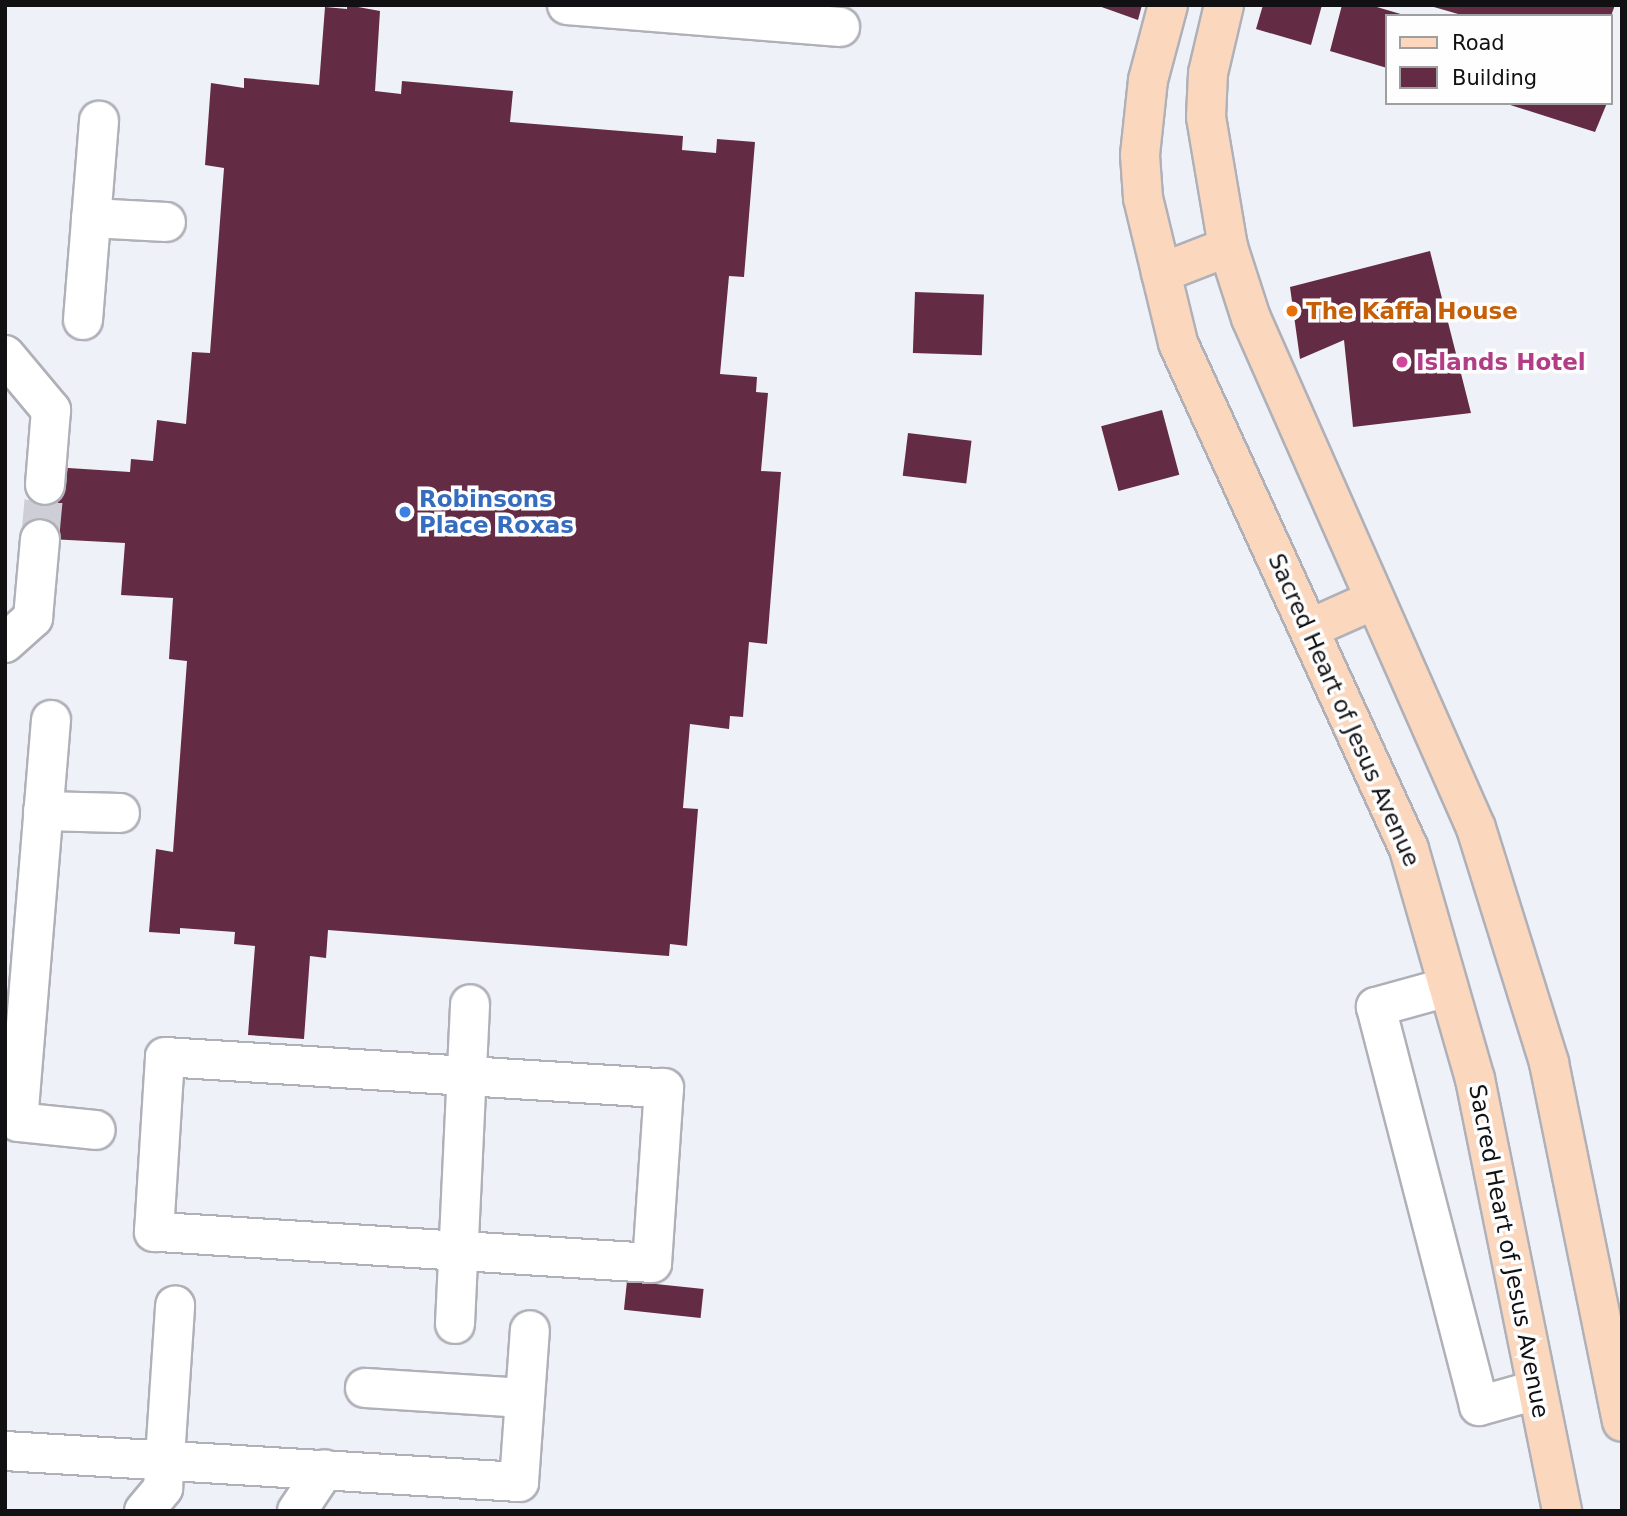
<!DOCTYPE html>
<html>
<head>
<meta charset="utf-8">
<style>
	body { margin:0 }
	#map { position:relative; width:1627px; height:1516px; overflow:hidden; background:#eff1f8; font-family:"DejaVu Sans",sans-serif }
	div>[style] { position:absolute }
	.building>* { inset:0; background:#642c44; transform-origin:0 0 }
	.minor-tunnel>* { height:38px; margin-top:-19px; transform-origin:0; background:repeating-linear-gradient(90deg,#cecfd6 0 38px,transparent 0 57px) }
	.roads { filter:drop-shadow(2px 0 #afb0b8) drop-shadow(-2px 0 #afb0b8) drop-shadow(0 2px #afb0b8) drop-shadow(0 -2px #afb0b8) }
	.minor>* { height:38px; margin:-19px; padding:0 19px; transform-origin:19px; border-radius:19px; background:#fff }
	.major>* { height:38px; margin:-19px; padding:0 19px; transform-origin:19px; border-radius:19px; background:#fad7bd }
	.dots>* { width:19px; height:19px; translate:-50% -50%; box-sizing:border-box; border:4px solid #fefefe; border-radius:50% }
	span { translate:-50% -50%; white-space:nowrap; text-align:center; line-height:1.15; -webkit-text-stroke:7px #fefefe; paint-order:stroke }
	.food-label { font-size:23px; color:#c56008; font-weight:700 }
	.left { translate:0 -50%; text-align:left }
	.hotel-label { font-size:23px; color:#b23c85; font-weight:700 }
	.shop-label { font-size:23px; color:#366cbe; font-weight:700 }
	.street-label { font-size:23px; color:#111114 }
	.frame { position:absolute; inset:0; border:7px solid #111114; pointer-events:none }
	.legend { position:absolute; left:1385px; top:14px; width:228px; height:91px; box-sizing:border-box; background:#fefefe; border:2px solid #9f9fa0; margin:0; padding:9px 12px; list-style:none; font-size:21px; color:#111114 }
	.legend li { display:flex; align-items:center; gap:14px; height:35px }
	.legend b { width:35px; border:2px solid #9f9fa0 }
</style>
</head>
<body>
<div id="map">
	<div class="building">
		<div style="clip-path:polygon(347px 5px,380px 11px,375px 91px,401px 94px,402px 81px,513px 91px,510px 122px,683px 136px,682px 150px,716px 153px,717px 139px,755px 142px,744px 277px,729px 276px,720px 374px,757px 377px,756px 392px,768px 393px,761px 471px,781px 472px,767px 644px,749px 642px,743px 717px,730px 716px,729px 729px,690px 724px,683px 808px,698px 809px,687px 946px,670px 944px,669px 956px,328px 930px,326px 958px,310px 956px,304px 1039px,248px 1035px,255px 946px,234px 944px,235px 932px,180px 928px,180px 934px,149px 932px,156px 849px,173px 852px,187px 661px,169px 659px,173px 598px,121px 595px,125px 543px,31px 538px,34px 483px,53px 467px,130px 472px,131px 459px,153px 461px,157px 420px,186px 424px,192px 352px,210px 353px,224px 168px,205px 165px,211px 83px,244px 88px,244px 78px,319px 85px,325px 7px,347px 9px)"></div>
		<div style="clip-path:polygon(1096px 5px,1142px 5px,1138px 20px)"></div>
		<div style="clip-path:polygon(1263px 5px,1322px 5px,1311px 45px,1256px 29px)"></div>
		<div style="clip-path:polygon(1342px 5px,1370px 5px,1404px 15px,1387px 16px,1387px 68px,1330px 51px)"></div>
		<div style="clip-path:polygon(1427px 5px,1615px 5px,1611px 16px,1465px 16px)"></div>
		<div style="clip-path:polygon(1504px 103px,1607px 103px,1595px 132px)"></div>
		<div style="clip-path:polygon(1430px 251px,1471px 413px,1353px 427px,1344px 340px,1300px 359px,1290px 287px)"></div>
		<div style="left:915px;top:292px;width:69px;height:61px;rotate:2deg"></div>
		<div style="left:1162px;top:410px;width:67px;height:63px;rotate:75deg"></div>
		<div style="left:908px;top:433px;width:64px;height:43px;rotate:7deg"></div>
		<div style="left:627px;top:1281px;width:77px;height:29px;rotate:6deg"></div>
	</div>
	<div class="minor-tunnel">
		<div style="left:40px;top:539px;width:54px;rotate:-84.7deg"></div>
	</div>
	<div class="roads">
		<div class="minor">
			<div style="left:567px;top:5px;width:274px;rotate:4.6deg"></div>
			<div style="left:91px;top:218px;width:75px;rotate:3.1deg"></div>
			<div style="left:83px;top:320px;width:200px;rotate:-85.4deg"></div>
			<div style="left:5px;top:355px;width:72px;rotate:50.1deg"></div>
			<div style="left:51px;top:410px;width:75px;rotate:94.6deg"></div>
			<div style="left:5px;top:643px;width:38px;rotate:-42deg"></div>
			<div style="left:33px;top:618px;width:79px;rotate:-84.9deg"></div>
			<div style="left:51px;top:720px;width:403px;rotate:94.7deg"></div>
			<div style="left:18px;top:1122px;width:78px;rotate:5.9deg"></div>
			<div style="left:43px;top:811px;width:77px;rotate:1.5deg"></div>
			<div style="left:1448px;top:987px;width:75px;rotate:164.5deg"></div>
			<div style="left:1376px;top:1007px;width:412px;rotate:75.5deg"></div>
			<div style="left:1479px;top:1406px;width:59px;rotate:-15.7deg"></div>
			<div style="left:165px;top:1057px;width:500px;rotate:3.6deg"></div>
			<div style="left:664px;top:1088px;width:175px;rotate:93.9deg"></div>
			<div style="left:652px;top:1263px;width:499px;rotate:-176.4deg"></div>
			<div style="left:154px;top:1232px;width:175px;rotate:-86.4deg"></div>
			<div style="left:455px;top:1324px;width:320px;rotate:-87.3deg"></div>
			<div style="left:365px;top:1388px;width:160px;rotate:3.6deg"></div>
			<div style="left:5px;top:1451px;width:515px;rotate:3.45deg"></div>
			<div style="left:519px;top:1482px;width:152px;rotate:-85.9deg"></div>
			<div style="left:144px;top:1511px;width:30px;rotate:-50deg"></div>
			<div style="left:163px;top:1488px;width:183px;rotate:-86.2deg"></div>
			<div style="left:297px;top:1511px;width:50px;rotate:-56.3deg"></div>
		</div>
		<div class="major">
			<div style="left:1168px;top:5px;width:78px;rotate:104.9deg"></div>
			<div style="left:1148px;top:80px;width:75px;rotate:96.1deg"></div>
			<div style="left:1140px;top:155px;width:43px;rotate:86deg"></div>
			<div style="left:1143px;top:198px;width:149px;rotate:76.4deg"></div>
			<div style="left:1178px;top:343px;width:556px;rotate:65.46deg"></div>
			<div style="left:1409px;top:849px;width:239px;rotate:74deg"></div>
			<div style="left:1475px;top:1079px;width:441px;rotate:78.6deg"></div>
			<div style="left:1224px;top:5px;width:70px;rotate:103.2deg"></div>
			<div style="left:1208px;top:73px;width:44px;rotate:92.6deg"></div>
			<div style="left:1206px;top:117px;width:132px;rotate:80.4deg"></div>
			<div style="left:1228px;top:247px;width:75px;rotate:72.1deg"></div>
			<div style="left:1251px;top:318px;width:557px;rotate:66.19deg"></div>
			<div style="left:1476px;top:828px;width:246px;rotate:72.7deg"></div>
			<div style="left:1549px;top:1063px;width:366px;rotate:78.5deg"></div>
			<div style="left:1161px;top:273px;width:72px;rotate:-21.2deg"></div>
			<div style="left:1311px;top:628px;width:69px;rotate:-24deg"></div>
		</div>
	</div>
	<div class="dots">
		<div style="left:1292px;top:311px;background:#e8710a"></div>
		<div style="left:1402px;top:362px;background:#d1479c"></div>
		<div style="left:405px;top:512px;background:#3f7fe0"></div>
	</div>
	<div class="food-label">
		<span class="left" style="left:1306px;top:311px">The Kaffa House</span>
	</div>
	<div class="hotel-label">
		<span class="left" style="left:1416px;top:362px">Islands Hotel</span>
	</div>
	<div class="shop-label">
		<span class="left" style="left:419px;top:512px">Robinsons<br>Place Roxas</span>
	</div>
	<div class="street-label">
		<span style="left:1344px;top:710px;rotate:66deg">Sacred Heart of Jesus Avenue</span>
		<span style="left:1509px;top:1251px;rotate:79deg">Sacred Heart of Jesus Avenue</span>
	</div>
	<div class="frame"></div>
	<ul class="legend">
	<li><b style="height:9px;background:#fad7bd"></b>Road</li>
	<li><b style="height:19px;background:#642c44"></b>Building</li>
	</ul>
</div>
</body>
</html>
